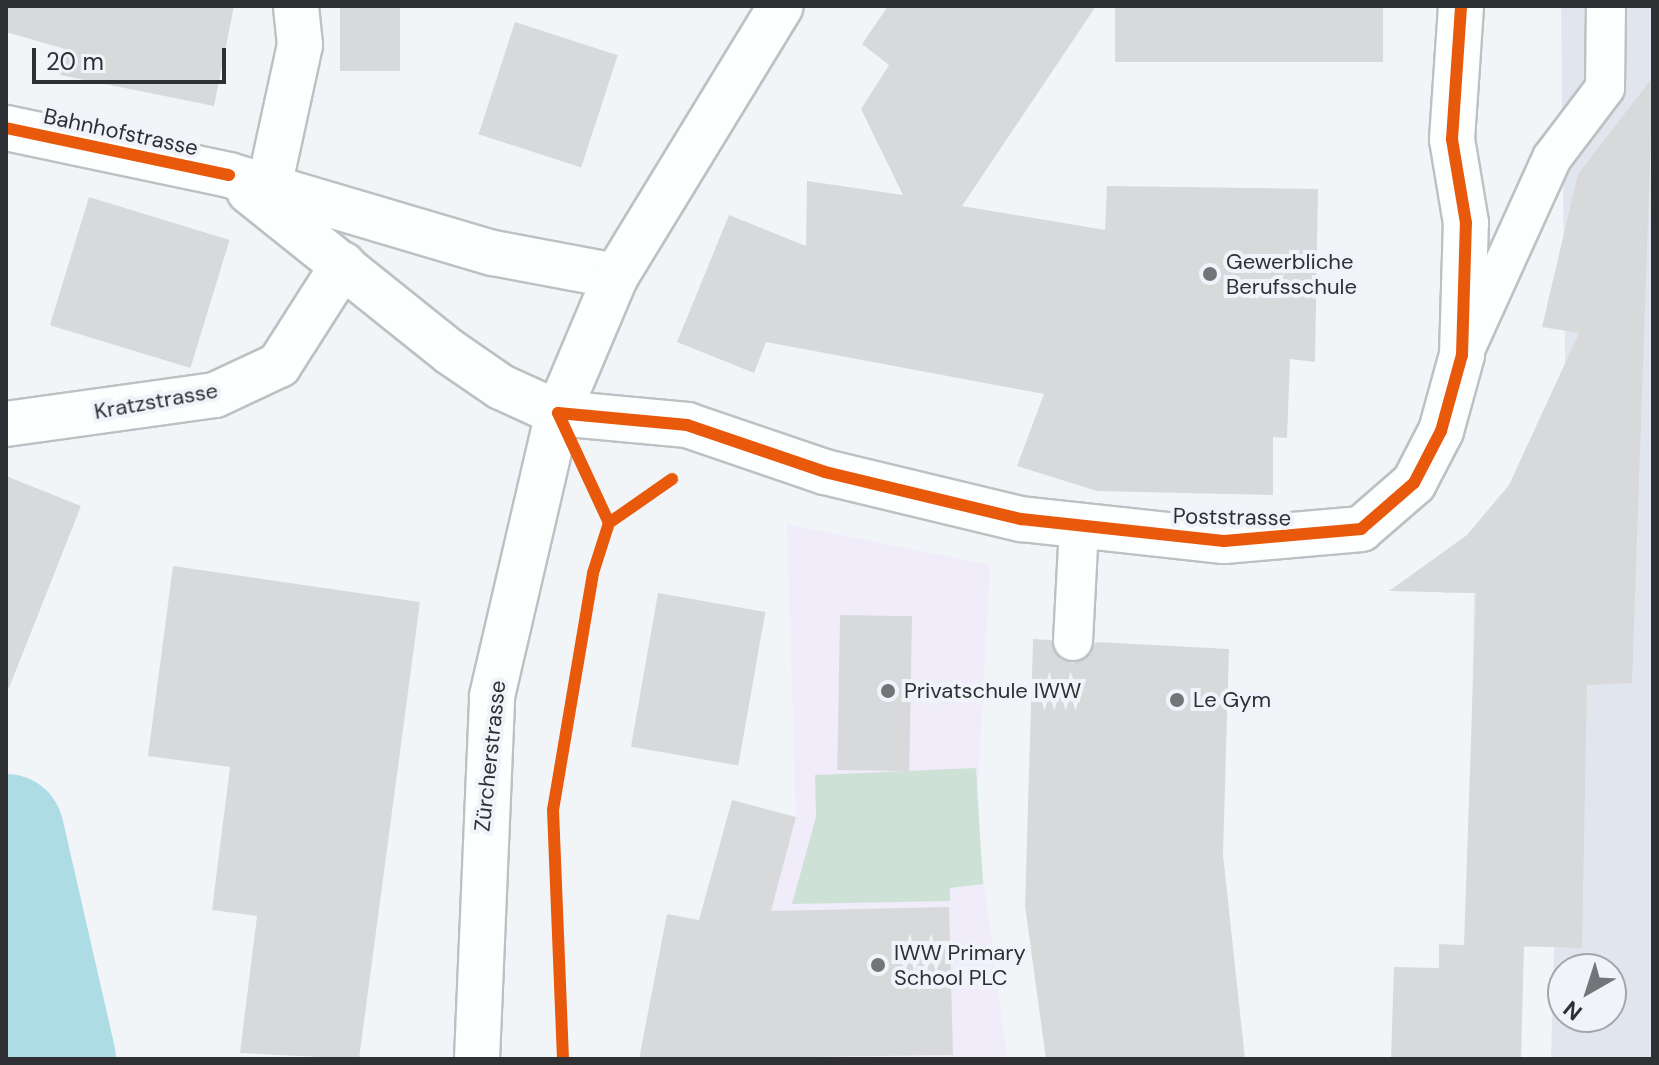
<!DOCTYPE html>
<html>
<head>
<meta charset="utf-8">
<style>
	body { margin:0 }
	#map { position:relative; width:1659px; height:1065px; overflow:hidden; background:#f2f5f8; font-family:"DM Sans",sans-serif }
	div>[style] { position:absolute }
	.built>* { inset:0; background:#e1e6ee }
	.education>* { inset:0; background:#f0ecfa }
	.green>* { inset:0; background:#cee1d7 }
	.river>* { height:116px; margin:-58px; padding:0 58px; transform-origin:58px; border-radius:58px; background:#addce5 }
	.building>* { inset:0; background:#d8d9db; transform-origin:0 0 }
	.roads { filter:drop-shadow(2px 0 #bec0c3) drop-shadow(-2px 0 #bec0c3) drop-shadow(0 2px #bec0c3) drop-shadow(0 -2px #bec0c3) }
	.lane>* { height:38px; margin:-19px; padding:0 19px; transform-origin:19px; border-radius:19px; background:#fdfefe }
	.street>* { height:44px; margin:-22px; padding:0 22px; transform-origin:22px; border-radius:22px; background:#fdfefe }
	.secondary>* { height:44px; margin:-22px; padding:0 22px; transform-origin:22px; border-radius:22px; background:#fdfefe }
	.cycleway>* { height:12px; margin:-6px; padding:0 6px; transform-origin:6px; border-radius:6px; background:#e8590c }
	.dots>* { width:22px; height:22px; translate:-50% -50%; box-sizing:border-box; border:4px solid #f0f4fa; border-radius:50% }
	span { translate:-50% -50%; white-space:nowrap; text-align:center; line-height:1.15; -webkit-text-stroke:8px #f0f4fa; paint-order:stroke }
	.street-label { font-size:22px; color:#2f3033 }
	.poi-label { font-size:22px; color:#2f3033 }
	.left { translate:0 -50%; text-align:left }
	.frame { position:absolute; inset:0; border:8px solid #2f3033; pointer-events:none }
	.north { position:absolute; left:1547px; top:953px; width:80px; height:80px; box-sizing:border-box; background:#f0f4fa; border:2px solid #a3a6aa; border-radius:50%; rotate:219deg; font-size:22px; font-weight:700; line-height:32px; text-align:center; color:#2f3033 }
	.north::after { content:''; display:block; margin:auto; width:28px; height:36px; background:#737578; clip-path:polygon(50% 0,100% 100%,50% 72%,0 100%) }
	.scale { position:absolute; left:32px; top:48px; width:194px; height:36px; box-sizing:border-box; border:4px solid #2f3033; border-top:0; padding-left:10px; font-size:24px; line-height:28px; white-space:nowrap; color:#2f3033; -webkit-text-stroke:6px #f0f4fa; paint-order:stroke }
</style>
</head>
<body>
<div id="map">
	<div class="built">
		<div style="clip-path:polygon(evenodd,1561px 6px,1653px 6px,1653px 1059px,1551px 1059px,1554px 947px,1524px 947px,1471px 770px,1474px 593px,1443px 593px,1487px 560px,1566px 442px,1561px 6px,1563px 969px,1611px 969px,1611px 1017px,1563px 1017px,1563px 969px)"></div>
	</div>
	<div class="education">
		<div style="clip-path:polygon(787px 524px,990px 565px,976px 821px,1007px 1059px,754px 1059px,771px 911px,796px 817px)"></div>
	</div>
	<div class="green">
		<div style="clip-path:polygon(976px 768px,983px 884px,950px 888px,950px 901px,792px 904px,816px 817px,815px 775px)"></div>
	</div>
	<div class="river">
		<div style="left:6px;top:832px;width:233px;rotate:77.1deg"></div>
	</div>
	<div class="building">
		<div style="clip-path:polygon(6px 6px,234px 6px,214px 106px,60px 75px,65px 49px,6px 32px)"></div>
		<div style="left:340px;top:6px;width:60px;height:65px"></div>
		<div style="clip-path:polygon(888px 6px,1096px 6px,962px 206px,1105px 230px,1107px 186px,1318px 189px,1315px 362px,1290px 359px,1287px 438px,1273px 437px,1273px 495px,1097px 491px,1017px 466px,1044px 394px,766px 342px,754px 373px,677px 342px,729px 215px,806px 246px,807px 181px,903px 195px,861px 109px,889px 65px,862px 44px)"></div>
		<div style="left:1115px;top:6px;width:268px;height:56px"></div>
		<div style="left:515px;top:22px;width:108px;height:118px;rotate:18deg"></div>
		<div style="clip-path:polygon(1653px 77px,1632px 683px,1587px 685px,1582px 948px,1524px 946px,1521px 1059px,1391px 1059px,1394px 967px,1439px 968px,1439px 944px,1464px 945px,1476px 593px,1389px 591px,1467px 535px,1509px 485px,1579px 333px,1542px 327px,1578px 174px)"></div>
		<div style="left:89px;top:197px;width:147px;height:134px;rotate:17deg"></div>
		<div style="clip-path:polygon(6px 476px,81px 506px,9px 688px,6px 687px)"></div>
		<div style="clip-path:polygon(173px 566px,420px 602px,359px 1059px,240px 1053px,257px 916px,212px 910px,230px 767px,148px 756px)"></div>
		<div style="left:658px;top:593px;width:109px;height:156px;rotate:10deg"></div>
		<div style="left:840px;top:615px;width:72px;height:155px;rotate:1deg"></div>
		<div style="clip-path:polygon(1033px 639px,1051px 640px,1060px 659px,1073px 663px,1091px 654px,1095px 642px,1229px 649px,1223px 854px,1245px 1059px,1046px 1059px,1025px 906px)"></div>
		<div style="clip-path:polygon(732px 800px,796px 817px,771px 911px,949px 907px,953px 1055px,639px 1059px,667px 914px,699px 920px)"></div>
	</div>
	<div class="roads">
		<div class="lane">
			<div style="left:1463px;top:354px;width:215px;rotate:-65.6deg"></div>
			<div style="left:1552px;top:158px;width:88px;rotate:-52.9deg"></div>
			<div style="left:1605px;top:88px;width:82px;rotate:-89.3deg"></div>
			<div style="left:1073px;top:641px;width:114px;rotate:-87deg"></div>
		</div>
		<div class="street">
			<div style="left:269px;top:187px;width:145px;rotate:-77.7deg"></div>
			<div style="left:300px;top:45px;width:39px;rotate:-96deg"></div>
			<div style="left:558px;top:413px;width:130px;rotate:5.3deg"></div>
			<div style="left:687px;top:425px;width:146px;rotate:18.8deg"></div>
			<div style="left:825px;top:472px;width:202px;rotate:13.5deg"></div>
			<div style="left:1021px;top:519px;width:204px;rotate:6.2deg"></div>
			<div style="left:1224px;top:541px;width:138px;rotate:-5deg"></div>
			<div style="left:1361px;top:529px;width:70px;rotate:-41deg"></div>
			<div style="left:1414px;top:483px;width:59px;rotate:-62.6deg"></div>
			<div style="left:1441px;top:431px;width:79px;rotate:-74.6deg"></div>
			<div style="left:1462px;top:355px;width:132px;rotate:-88.3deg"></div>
			<div style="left:1466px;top:223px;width:85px;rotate:-99.5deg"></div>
			<div style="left:1452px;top:139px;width:133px;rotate:-86.1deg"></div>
			<div style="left:6px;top:424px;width:211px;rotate:-7.9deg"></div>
			<div style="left:215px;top:395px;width:71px;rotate:-25.1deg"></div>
			<div style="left:279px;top:365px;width:119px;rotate:-57.4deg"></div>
		</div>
		<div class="secondary">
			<div style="left:6px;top:128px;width:228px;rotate:11.9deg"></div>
			<div style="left:229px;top:175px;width:275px;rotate:16.5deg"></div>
			<div style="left:493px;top:253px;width:125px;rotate:10.6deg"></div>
			<div style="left:249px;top:191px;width:258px;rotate:38.7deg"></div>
			<div style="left:450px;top:352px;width:62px;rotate:34.5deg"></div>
			<div style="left:501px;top:387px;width:63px;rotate:24.5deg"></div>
			<div style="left:477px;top:1059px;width:363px;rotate:-87.6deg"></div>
			<div style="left:492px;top:696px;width:291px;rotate:-76.9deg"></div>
			<div style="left:558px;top:413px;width:149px;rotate:-67.1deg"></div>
			<div style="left:616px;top:276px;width:316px;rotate:-58.6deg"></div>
		</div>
	</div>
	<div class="cycleway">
		<div style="left:6px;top:128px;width:228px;rotate:11.9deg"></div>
		<div style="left:558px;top:413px;width:130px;rotate:5.3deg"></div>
		<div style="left:687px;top:425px;width:146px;rotate:18.8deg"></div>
		<div style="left:825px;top:472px;width:202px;rotate:13.5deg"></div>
		<div style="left:1021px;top:519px;width:204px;rotate:6.2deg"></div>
		<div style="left:1224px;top:541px;width:138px;rotate:-5deg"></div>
		<div style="left:1361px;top:529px;width:70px;rotate:-41deg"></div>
		<div style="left:1414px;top:483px;width:59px;rotate:-62.6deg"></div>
		<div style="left:1441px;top:431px;width:79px;rotate:-74.6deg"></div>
		<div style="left:1462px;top:355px;width:132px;rotate:-88.3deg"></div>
		<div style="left:1466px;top:223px;width:85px;rotate:-99.5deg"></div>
		<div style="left:1452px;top:139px;width:133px;rotate:-86.1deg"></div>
		<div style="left:558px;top:413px;width:121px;rotate:65.1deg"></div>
		<div style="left:563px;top:1059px;width:249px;rotate:-92.3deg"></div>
		<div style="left:553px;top:810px;width:240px;rotate:-80.4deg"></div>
		<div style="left:593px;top:573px;width:52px;rotate:-72.3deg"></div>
		<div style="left:609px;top:523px;width:77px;rotate:-34.9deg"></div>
	</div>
	<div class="dots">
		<div style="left:1210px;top:274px;background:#737578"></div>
		<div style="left:888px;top:691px;background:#737578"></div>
		<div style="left:1177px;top:700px;background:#737578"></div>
		<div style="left:878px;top:965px;background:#737578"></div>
	</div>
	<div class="street-label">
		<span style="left:121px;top:132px;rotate:12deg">Bahnhofstrasse</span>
		<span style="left:156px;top:401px;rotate:-10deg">Kratzstrasse</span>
		<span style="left:1232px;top:517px;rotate:1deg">Poststrasse</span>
		<span style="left:490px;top:756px;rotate:-84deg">Zürcherstrasse</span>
	</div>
	<div class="poi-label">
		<span class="left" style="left:1226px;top:274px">Gewerbliche<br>Berufsschule</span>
		<span class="left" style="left:904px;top:691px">Privatschule IWW</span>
		<span class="left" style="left:1193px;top:700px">Le Gym</span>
		<span class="left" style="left:894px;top:965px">IWW Primary<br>School PLC</span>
	</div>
	<div class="frame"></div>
	<div class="north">N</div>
	<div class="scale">20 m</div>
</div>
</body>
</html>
